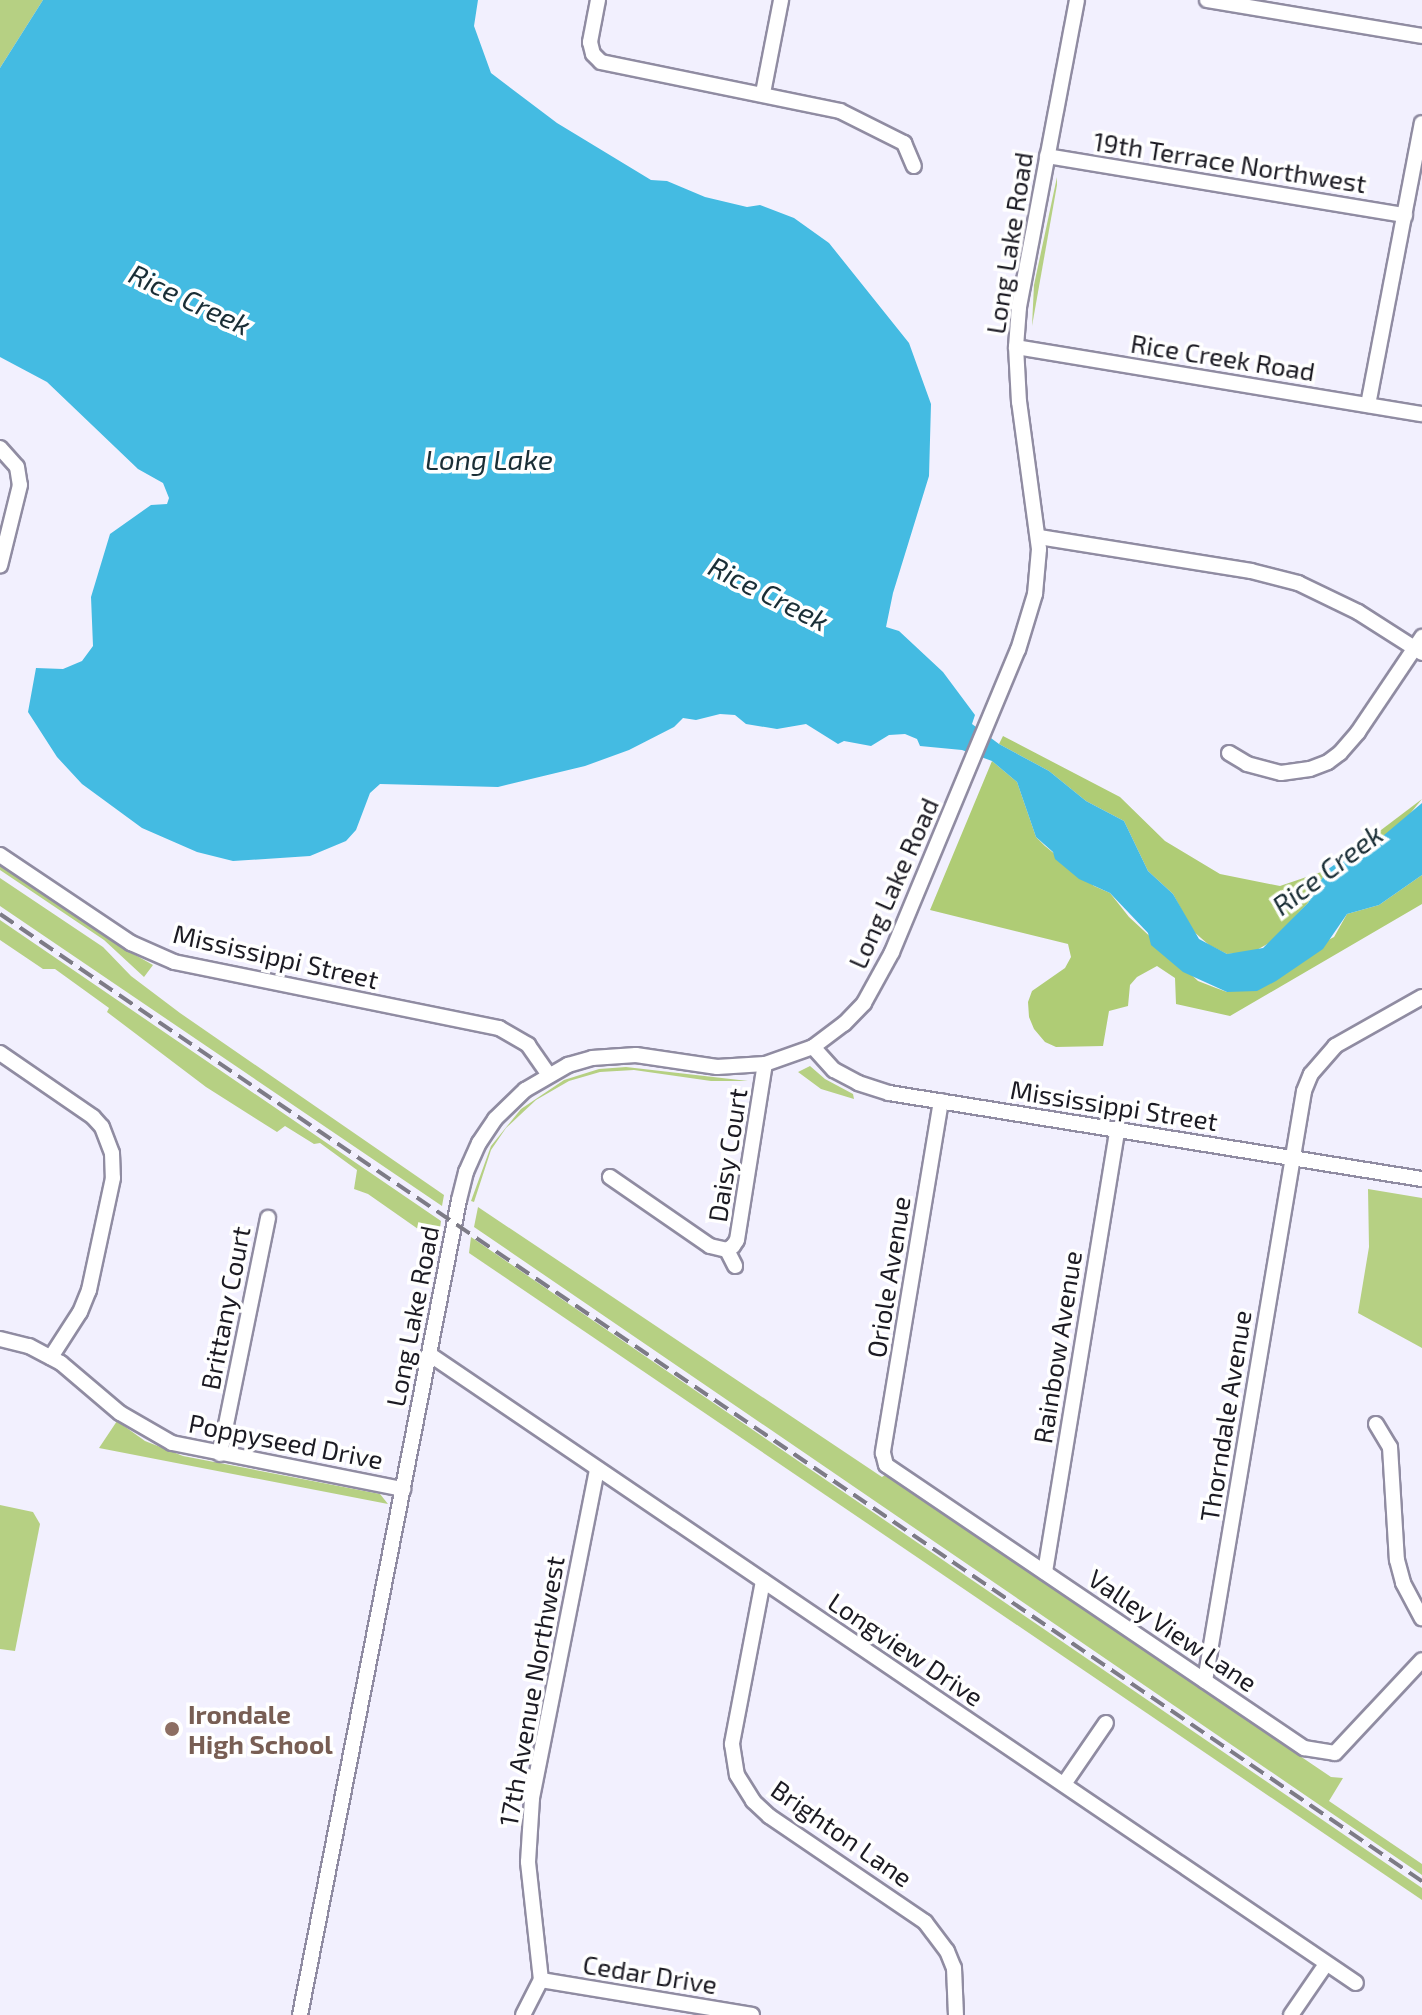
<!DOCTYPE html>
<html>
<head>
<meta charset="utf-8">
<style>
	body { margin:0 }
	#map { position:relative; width:1422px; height:2015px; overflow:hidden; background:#f2f0fe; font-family:"Exo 2",sans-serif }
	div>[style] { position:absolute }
	.green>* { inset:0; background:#b6d083 }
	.forest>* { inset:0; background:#afcc75 }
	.water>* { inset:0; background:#44bbe2 }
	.roads { filter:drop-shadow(2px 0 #908ca2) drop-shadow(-2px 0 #908ca2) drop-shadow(0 2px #908ca2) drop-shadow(0 -2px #908ca2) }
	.minor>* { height:14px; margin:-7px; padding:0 7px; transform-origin:7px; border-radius:7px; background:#fff }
	.rail>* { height:4px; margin-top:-2px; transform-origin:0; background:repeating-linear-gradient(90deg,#7d7b86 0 16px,transparent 0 24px) }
	.dots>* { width:22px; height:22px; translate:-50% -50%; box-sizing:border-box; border:4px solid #fff; border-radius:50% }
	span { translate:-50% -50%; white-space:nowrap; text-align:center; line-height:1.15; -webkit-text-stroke:7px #fff; paint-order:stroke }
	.street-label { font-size:26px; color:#1c1b23 }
	.education-label { font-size:26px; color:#785e54; font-weight:700 }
	.left { translate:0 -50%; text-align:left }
	.water-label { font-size:28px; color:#1a2e36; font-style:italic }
</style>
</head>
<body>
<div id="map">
	<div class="green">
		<div style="clip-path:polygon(0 0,43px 0,0 68px)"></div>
		<div style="clip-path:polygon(1057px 177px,1057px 185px,1032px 326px,1034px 285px)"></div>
		<div style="clip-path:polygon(0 865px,130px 952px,153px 965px,144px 977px,104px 940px,0 870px)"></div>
		<div style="clip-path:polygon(0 878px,103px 947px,131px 976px,180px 1013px,444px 1195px,442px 1206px,0 906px)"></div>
		<div style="clip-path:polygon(0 920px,441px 1221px,438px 1243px,368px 1194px,354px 1189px,357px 1170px,320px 1143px,314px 1144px,285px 1126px,277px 1132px,206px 1087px,107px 1012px,109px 1008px,55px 969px,43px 969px,0 940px)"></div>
		<div style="clip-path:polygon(810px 1066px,825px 1079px,853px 1094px,854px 1099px,821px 1089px,798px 1072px)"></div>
		<div style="clip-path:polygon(626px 1067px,748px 1081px,711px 1081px,634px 1070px,600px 1072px,569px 1081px,536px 1100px,506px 1128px,491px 1150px,474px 1202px,471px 1201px,491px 1146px,521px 1109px,564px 1080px,599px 1069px)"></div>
		<div style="clip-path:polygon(1368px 1189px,1422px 1198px,1422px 1348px,1358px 1313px,1369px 1247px)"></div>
		<div style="clip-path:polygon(478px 1207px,882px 1477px,885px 1475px,1331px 1777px,1343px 1778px,1329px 1801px,1422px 1864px,1422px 1875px,474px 1227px)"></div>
		<div style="clip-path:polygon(471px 1237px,1422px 1888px,1422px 1900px,469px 1253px)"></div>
		<div style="clip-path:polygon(117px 1421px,145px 1441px,183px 1456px,380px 1494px,388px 1504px,99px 1448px)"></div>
		<div style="clip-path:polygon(0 1505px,33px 1512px,40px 1524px,15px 1651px,0 1649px)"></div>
	</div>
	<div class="forest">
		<div style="clip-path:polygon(1003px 736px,1120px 797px,1165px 841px,1220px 874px,1280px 886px,1327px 870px,1308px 903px,1271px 942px,1253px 952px,1227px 954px,1209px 945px,1193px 931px,1173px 894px,1148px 871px,1124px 821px,1086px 801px,1049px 771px,999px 744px)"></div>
		<div style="clip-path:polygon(992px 761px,1017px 782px,1036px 837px,1045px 846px,1094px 886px,1110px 893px,1129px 917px,1198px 981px,1216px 988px,1227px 992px,1334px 937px,1347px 914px,1379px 905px,1422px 875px,1422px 904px,1230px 1016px,1176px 1004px,1175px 978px,1157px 966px,1137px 977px,1130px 985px,1128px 1006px,1109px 1011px,1103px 1046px,1056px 1047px,1045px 1042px,1034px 1029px,1029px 1017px,1028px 1002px,1032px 991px,1065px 968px,1071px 957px,1068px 944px,930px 910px)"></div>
		<div style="clip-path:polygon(1422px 799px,1404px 821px,1364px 852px,1352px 852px)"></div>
	</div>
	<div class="water">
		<div style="clip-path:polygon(43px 0,478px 0,474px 26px,491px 73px,557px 123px,651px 180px,667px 181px,705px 197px,747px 207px,760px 205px,794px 218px,829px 243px,909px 343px,931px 404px,929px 476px,893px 593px,886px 627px,899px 631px,943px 672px,975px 715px,972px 724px,999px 744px,1049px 771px,1086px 801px,1124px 821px,1148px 871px,1173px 894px,1199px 939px,1227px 954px,1263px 948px,1308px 903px,1327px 870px,1352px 852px,1364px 852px,1422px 803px,1422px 875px,1379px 905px,1347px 914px,1323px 949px,1276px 981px,1257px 991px,1227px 992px,1183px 972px,1151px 945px,1148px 933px,1110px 893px,1079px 879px,1055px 859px,1053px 852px,1036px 837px,1017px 782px,992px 761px,962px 750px,920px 746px,917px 739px,905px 734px,889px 735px,871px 746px,844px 741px,838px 744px,806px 724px,777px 729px,746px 724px,735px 715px,720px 714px,696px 720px,683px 718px,674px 727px,629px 750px,585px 766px,498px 787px,380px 784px,370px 793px,356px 830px,346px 841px,310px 856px,233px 861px,197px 852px,142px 828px,82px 784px,57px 757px,28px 712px,36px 668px,63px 669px,82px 661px,93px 646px,91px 597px,110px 534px,151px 505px,167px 504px,169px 498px,163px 483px,138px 469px,47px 382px,0 357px,0 68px)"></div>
	</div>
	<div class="roads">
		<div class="minor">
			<div style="left:598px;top:0;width:43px;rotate:100.8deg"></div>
			<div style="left:590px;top:42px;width:12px;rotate:76deg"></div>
			<div style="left:593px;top:54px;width:11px;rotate:45deg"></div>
			<div style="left:601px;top:62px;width:244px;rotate:11.6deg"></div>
			<div style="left:840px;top:111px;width:72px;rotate:26.6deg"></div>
			<div style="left:904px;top:143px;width:25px;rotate:67deg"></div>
			<div style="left:1207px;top:0;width:218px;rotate:9.5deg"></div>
			<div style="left:763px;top:93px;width:95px;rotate:-79deg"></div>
			<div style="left:1047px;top:156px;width:363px;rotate:9.4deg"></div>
			<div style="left:1016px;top:347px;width:411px;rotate:9.4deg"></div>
			<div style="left:1368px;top:405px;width:287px;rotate:-79.2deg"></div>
			<div style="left:0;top:448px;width:25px;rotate:48deg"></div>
			<div style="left:17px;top:467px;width:18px;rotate:81deg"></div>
			<div style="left:20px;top:485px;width:83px;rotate:103.9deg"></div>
			<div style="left:1039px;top:537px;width:215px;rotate:9.1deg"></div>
			<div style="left:1251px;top:571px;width:49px;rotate:14.3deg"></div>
			<div style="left:1298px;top:583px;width:67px;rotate:25.8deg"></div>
			<div style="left:1358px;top:612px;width:76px;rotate:32.6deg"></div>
			<div style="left:1229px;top:753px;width:21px;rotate:31deg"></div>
			<div style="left:1247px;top:764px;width:35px;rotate:15deg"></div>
			<div style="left:1281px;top:773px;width:29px;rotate:-8deg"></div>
			<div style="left:1310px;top:769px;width:19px;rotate:-21deg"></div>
			<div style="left:1328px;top:762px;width:15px;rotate:-37deg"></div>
			<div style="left:1340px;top:753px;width:28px;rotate:-49deg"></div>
			<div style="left:1358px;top:732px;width:115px;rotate:-56deg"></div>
			<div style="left:0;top:855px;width:158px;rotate:33.9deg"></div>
			<div style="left:131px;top:943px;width:47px;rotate:23.8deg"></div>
			<div style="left:174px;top:962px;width:332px;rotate:11.5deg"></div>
			<div style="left:499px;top:1028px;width:34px;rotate:30deg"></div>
			<div style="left:528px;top:1045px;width:35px;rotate:55deg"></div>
			<div style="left:813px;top:1047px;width:31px;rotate:48deg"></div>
			<div style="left:834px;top:1070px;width:27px;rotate:28deg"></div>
			<div style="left:858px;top:1083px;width:33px;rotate:18deg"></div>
			<div style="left:889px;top:1093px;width:540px;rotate:9.17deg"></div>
			<div style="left:0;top:1053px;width:113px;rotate:34.5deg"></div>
			<div style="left:93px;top:1117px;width:13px;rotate:48deg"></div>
			<div style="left:102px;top:1127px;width:28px;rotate:69deg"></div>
			<div style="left:112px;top:1153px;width:25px;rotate:88deg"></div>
			<div style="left:113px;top:1178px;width:115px;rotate:102.1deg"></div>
			<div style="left:89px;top:1290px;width:24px;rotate:112deg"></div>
			<div style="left:80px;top:1312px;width:54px;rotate:122.8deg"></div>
			<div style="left:941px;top:1101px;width:357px;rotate:99.4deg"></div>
			<div style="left:883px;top:1453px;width:12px;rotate:76deg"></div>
			<div style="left:886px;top:1465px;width:505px;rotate:34.1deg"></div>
			<div style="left:1304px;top:1748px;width:31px;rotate:9deg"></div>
			<div style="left:1335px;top:1753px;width:127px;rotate:-46.9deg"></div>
			<div style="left:610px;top:1177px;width:121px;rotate:34.6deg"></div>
			<div style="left:710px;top:1246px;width:17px;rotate:13deg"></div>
			<div style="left:727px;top:1250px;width:7px;rotate:-34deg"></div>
			<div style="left:733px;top:1246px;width:7px;rotate:-56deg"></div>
			<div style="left:737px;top:1240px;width:178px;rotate:-81deg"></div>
			<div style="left:727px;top:1250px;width:18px;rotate:63deg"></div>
			<div style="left:0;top:1339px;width:30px;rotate:14deg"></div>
			<div style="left:29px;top:1346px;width:36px;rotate:28deg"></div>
			<div style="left:61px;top:1363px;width:77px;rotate:40.3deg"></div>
			<div style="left:120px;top:1413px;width:60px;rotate:30deg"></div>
			<div style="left:172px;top:1443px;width:236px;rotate:11.3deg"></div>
			<div style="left:429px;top:1354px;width:1120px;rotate:34.16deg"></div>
			<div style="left:1376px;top:1424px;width:27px;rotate:59deg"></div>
			<div style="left:1390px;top:1447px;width:113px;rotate:86.5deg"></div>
			<div style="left:1397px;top:1560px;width:24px;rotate:75deg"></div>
			<div style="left:1403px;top:1583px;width:40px;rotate:62deg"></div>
			<div style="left:220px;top:1454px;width:241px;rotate:-78.5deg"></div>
			<div style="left:1045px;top:1572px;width:448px;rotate:-80.7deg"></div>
			<div style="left:763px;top:1581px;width:166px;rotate:100.8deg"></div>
			<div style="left:732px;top:1744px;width:31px;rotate:81deg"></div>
			<div style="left:737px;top:1775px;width:31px;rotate:58deg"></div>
			<div style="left:753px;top:1801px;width:22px;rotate:43deg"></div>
			<div style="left:769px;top:1816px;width:189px;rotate:34.2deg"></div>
			<div style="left:925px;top:1922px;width:36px;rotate:53deg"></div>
			<div style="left:947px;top:1951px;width:18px;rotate:68deg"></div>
			<div style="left:954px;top:1968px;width:47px;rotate:87.6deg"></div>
			<div style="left:1205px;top:1681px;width:598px;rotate:-80.47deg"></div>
			<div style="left:1304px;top:1091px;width:18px;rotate:-68deg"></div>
			<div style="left:1311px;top:1074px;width:37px;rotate:-49deg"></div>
			<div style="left:1335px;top:1046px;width:100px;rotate:-29.4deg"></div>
			<div style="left:1064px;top:1784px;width:74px;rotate:-55.5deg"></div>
			<div style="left:541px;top:1980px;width:214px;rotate:9.4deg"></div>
			<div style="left:300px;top:2015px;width:830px;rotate:-78.96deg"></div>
			<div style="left:459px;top:1200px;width:29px;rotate:-76deg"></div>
			<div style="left:466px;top:1172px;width:32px;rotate:-66deg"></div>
			<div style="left:479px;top:1143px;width:29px;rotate:-56deg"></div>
			<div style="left:495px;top:1119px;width:42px;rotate:-44deg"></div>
			<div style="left:525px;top:1090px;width:50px;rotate:-30.2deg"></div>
			<div style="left:568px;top:1065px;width:25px;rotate:-16deg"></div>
			<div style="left:592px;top:1058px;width:44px;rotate:-3.9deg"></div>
			<div style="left:636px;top:1055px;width:82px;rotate:8.4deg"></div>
			<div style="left:717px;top:1067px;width:48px;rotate:-3.6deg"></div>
			<div style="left:765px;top:1064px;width:51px;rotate:-19.5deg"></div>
			<div style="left:813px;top:1047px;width:39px;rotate:-37deg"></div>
			<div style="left:844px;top:1024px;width:29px;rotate:-46deg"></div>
			<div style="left:864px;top:1003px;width:58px;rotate:-61.2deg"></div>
			<div style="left:892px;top:952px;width:327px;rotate:-67.4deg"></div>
			<div style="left:1018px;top:650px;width:59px;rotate:-73.1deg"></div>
			<div style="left:1035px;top:594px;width:45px;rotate:-84.9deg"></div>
			<div style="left:1039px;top:549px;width:148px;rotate:-97.7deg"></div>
			<div style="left:1019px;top:402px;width:55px;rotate:-93.1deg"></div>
			<div style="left:1016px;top:347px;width:40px;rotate:-85.7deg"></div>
			<div style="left:1019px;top:307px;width:312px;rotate:-79.3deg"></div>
			<div style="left:523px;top:2015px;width:39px;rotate:-63deg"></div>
			<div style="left:541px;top:1980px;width:119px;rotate:-96.3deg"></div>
			<div style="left:528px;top:1862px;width:64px;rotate:-86.4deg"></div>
			<div style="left:532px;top:1798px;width:335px;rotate:-78.8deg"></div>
			<div style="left:1291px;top:2015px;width:62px;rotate:-55.5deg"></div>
		</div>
	</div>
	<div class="rail">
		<div style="left:0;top:914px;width:1720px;rotate:34.22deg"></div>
	</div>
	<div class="dots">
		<div style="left:172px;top:1729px;background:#8d6e63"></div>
	</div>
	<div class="street-label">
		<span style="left:1230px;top:162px;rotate:9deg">19th Terrace Northwest</span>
		<span style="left:1009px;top:243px;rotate:-81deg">Long Lake Road</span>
		<span style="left:1223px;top:357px;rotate:9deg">Rice Creek Road</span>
		<span style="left:893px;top:883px;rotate:-66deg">Long Lake Road</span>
		<span style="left:276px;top:956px;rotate:13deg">Mississippi Street</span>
		<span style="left:1114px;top:1105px;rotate:9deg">Mississippi Street</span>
		<span style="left:727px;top:1155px;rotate:-81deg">Daisy Court</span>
		<span style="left:888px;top:1277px;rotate:-81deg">Oriole Avenue</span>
		<span style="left:225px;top:1308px;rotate:-79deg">Brittany Court</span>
		<span style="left:412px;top:1316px;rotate:-79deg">Long Lake Road</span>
		<span style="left:1057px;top:1347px;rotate:-81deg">Rainbow Avenue</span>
		<span style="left:1225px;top:1416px;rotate:-81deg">Thorndale Avenue</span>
		<span style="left:286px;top:1441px;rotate:11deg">Poppyseed Drive</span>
		<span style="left:1173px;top:1630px;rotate:34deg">Valley View Lane</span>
		<span style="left:906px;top:1649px;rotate:34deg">Longview Drive</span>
		<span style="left:531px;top:1691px;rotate:-80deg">17th Avenue Northwest</span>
		<span style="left:842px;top:1833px;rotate:35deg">Brighton Lane</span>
		<span style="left:650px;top:1974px;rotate:9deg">Cedar Drive</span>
	</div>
	<div class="education-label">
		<span class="left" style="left:188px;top:1729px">Irondale<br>High School</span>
	</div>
	<div class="water-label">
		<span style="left:190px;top:299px;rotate:25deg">Rice Creek</span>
		<span style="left:489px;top:459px">Long Lake</span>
		<span style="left:769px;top:593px;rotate:27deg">Rice Creek</span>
		<span style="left:1327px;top:869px;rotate:-37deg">Rice Creek</span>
	</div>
</div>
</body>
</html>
